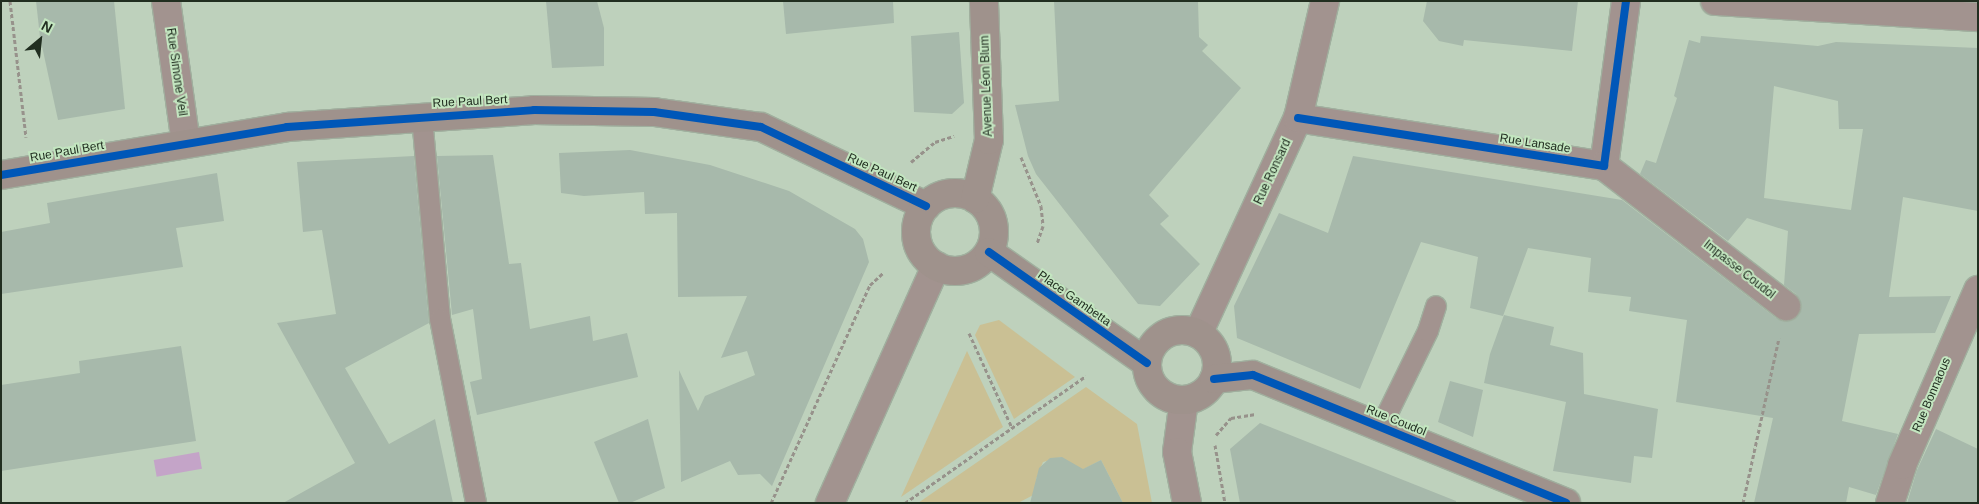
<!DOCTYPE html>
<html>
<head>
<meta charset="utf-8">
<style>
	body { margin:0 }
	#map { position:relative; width:1979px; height:504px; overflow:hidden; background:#bed1bc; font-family:Arial,sans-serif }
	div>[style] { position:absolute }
	.green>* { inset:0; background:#cac094 }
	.water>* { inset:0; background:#c4a4c8; transform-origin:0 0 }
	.building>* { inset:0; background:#a7b9ab }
	.path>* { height:3px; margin-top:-1.5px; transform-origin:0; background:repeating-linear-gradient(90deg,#97928b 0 4px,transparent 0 6.5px) }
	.roads { filter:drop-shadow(1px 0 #a0af9e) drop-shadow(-1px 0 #a0af9e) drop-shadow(0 1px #a0af9e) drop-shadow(0 -1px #a0af9e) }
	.lane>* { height:20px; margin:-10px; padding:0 10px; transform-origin:10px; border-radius:10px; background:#a2938f }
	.street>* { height:28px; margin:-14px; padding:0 14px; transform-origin:14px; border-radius:14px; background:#a2938f }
	.secondary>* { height:28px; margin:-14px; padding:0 14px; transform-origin:14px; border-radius:14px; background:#9f928c }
	.secondary>.ring { margin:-14px; padding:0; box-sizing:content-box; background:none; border:28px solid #9f928c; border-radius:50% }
	.cycleway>* { height:8px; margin:-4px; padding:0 4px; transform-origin:4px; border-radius:4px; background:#0057b8 }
	span { translate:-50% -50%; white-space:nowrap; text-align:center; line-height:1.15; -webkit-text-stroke:4px #c3e6c0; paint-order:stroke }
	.street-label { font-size:12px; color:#212e20 }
	.frame { position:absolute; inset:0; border:2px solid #212e20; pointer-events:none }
	.north { position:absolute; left:15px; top:15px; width:50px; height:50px; -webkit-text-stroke:4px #c3e6c0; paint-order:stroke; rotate:28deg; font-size:14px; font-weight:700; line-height:20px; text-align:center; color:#212e20 }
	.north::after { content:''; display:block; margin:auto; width:18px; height:22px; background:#212e20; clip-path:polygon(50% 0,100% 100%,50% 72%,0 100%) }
</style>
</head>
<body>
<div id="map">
	<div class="green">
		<div style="clip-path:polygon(999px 320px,1075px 377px,1014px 419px,975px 335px,980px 325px)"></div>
		<div style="clip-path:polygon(967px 351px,1003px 427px,901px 497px)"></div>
		<div style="clip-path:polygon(1086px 387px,1137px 424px,1152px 503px,1123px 503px,1101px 460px,1078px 472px,1061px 457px,1043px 462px,1036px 479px,1041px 491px,1018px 503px,918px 503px)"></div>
	</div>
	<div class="water">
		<div style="left:199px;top:452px;width:17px;height:46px;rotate:80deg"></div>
	</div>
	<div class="building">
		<div style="clip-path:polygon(36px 1px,114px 1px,125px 109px,58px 120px,40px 37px)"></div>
		<div style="clip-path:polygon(546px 1px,597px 1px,604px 28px,604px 66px,552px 68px)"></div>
		<div style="clip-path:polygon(783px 1px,893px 1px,894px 23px,786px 34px)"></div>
		<div style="clip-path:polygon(1054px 1px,1198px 1px,1199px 37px,1208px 45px,1202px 51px,1241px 88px,1149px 195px,1169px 216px,1160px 224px,1200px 264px,1160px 306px,1138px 304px,1036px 174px,1028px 156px,1015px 105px,1059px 101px)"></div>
		<div style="clip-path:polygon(1427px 1px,1578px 1px,1572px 51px,1464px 40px,1463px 46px,1439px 41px,1423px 21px)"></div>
		<div style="clip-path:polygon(959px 32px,964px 103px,952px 114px,914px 112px,911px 36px)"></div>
		<div style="clip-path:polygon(evenodd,1701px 36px,1818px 46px,1836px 42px,1978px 48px,1978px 211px,1903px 197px,1889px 297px,1951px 296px,1935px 333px,1859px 334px,1842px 421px,1898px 434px,1876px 495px,1849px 487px,1846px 503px,1754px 503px,1773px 418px,1676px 402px,1687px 320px,1629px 311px,1631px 297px,1588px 292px,1591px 258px,1528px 248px,1503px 316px,1470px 308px,1478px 257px,1421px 242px,1360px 389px,1237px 338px,1234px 306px,1279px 213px,1328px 233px,1353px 156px,1622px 200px,1776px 318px,1792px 320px,1801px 308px,1796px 294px,1784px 285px,1788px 231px,1747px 218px,1728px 241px,1640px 174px,1646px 160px,1656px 163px,1677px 98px,1674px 96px,1689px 40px,1700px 43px,1701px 36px,1774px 86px,1838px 101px,1839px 129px,1863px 129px,1851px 210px,1764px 198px,1774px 86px)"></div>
		<div style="clip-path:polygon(630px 150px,710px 165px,789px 191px,855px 229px,863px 239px,869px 262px,772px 486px,760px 474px,738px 475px,730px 461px,681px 482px,679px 370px,698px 411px,705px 396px,755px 375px,747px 351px,721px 358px,747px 296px,678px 297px,677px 213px,645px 214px,644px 192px,584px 196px,561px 193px,559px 153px)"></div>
		<div style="clip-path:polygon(493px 155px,509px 264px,521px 263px,530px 329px,590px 316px,593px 341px,627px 333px,638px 377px,477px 415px,470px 382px,482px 379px,473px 309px,452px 315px,437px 156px)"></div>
		<div style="clip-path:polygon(414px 156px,429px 323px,345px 368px,389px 444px,435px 419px,453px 503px,283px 503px,355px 463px,277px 323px,336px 314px,322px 230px,303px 232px,297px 162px)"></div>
		<div style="clip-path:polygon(217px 173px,224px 221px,176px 228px,183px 267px,1px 294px,1px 232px,50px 223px,47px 203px)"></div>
		<div style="clip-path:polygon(1504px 315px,1554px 327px,1550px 345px,1583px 353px,1584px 394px,1658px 409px,1652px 458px,1634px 456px,1631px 483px,1553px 471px,1566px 402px,1484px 383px,1490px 354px)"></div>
		<div style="clip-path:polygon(181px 346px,196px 441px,1px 471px,1px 385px,80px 373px,79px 361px)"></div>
		<div style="clip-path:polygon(1450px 381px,1483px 390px,1473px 437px,1438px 422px)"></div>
		<div style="clip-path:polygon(648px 419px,665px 488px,630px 503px,619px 503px,594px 442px)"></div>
		<div style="clip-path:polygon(1260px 423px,1456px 501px,1456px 503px,1240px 503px,1230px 449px)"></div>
		<div style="clip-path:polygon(1936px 429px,1978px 449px,1978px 503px,1907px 503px,1917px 470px)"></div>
		<div style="clip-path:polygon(1062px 457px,1083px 469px,1101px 460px,1123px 503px,1030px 503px,1039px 468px,1050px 458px)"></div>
	</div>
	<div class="path">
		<div style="left:10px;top:1px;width:137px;rotate:83.3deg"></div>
		<div style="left:1021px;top:157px;width:53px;rotate:67.8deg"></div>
		<div style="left:1041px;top:206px;width:20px;rotate:84deg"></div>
		<div style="left:1043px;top:226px;width:18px;rotate:109deg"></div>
		<div style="left:911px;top:162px;width:31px;rotate:-40deg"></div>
		<div style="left:935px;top:142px;width:20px;rotate:-18deg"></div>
		<div style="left:969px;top:333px;width:104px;rotate:65.6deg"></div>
		<div style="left:1216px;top:435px;width:23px;rotate:-49deg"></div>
		<div style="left:1231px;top:418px;width:25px;rotate:-9deg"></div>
		<div style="left:1215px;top:445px;width:59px;rotate:80.2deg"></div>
		<div style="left:771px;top:503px;width:239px;rotate:-65.6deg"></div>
		<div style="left:870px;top:285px;width:19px;rotate:-43deg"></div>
		<div style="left:905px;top:503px;width:221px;rotate:-35.1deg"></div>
		<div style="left:1743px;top:503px;width:169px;rotate:-77.7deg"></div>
	</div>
	<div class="roads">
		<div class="lane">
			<div style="left:422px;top:117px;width:203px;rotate:84.9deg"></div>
			<div style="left:440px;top:319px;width:187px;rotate:78.9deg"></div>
			<div style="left:1381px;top:427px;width:107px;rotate:-63.9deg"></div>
			<div style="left:1428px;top:331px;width:26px;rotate:-72deg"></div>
		</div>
		<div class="street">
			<div style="left:166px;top:1px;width:143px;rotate:82deg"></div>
			<div style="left:1715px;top:1px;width:263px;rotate:3.5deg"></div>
			<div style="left:1298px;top:118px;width:310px;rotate:8.9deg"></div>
			<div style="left:1604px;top:166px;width:166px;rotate:-82.4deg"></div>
			<div style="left:1604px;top:166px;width:230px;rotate:37.6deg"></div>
			<div style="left:1198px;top:334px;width:238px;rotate:-65.2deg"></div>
			<div style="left:1298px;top:118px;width:120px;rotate:-77deg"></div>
			<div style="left:1184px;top:400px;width:52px;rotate:97.7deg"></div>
			<div style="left:1177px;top:452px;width:52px;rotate:78.9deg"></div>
			<div style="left:830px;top:503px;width:260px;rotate:-65.9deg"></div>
			<div style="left:1890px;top:503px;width:40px;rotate:-72deg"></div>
			<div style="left:1902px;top:465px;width:191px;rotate:-66.5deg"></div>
		</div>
		<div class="secondary">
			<div style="left:1px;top:175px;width:290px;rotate:-9.5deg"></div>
			<div style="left:287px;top:127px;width:248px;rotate:-3.9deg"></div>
			<div style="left:534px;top:110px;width:120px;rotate:1deg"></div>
			<div style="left:654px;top:112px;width:108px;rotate:8deg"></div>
			<div style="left:761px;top:127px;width:183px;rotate:25.6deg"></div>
			<div class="ring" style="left:916px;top:193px;width:50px;height:50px"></div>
			<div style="left:975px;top:199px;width:61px;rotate:-76.7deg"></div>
			<div style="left:989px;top:140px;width:139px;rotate:-92.1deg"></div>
			<div style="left:989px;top:252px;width:193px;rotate:35.1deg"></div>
			<div class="ring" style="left:1147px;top:330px;width:42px;height:42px"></div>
			<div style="left:1214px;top:379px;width:39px;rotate:-6deg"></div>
			<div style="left:1253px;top:375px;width:338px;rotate:22.2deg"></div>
		</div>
	</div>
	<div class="cycleway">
		<div style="left:1298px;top:118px;width:310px;rotate:8.9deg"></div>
		<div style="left:1604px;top:166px;width:166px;rotate:-82.4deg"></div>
		<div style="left:1px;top:175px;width:290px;rotate:-9.5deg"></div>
		<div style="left:287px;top:127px;width:248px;rotate:-3.9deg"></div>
		<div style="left:534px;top:110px;width:120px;rotate:1deg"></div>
		<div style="left:654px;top:112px;width:108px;rotate:8deg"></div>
		<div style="left:761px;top:127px;width:183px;rotate:25.6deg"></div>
		<div style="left:989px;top:252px;width:193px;rotate:35.1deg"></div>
		<div style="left:1214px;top:379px;width:39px;rotate:-6deg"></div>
		<div style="left:1253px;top:375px;width:338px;rotate:22.2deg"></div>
	</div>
	<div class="street-label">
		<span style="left:176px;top:72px;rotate:82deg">Rue Simone Veil</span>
		<span style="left:987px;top:86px;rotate:-92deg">Avenue Léon Blum</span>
		<span style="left:470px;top:102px;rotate:-3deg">Rue Paul Bert</span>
		<span style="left:1535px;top:144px;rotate:9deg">Rue Lansade</span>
		<span style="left:67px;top:152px;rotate:-10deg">Rue Paul Bert</span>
		<span style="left:1273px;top:172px;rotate:-65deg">Rue Ronsard</span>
		<span style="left:882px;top:173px;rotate:25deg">Rue Paul Bert</span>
		<span style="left:1739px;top:270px;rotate:38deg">Impasse Coudol</span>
		<span style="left:1074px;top:299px;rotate:35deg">Place Gambetta</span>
		<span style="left:1932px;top:395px;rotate:-67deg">Rue Bonnaous</span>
		<span style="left:1396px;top:421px;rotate:22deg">Rue Coudol</span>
	</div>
	<div class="frame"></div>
	<div class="north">N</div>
</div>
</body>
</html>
